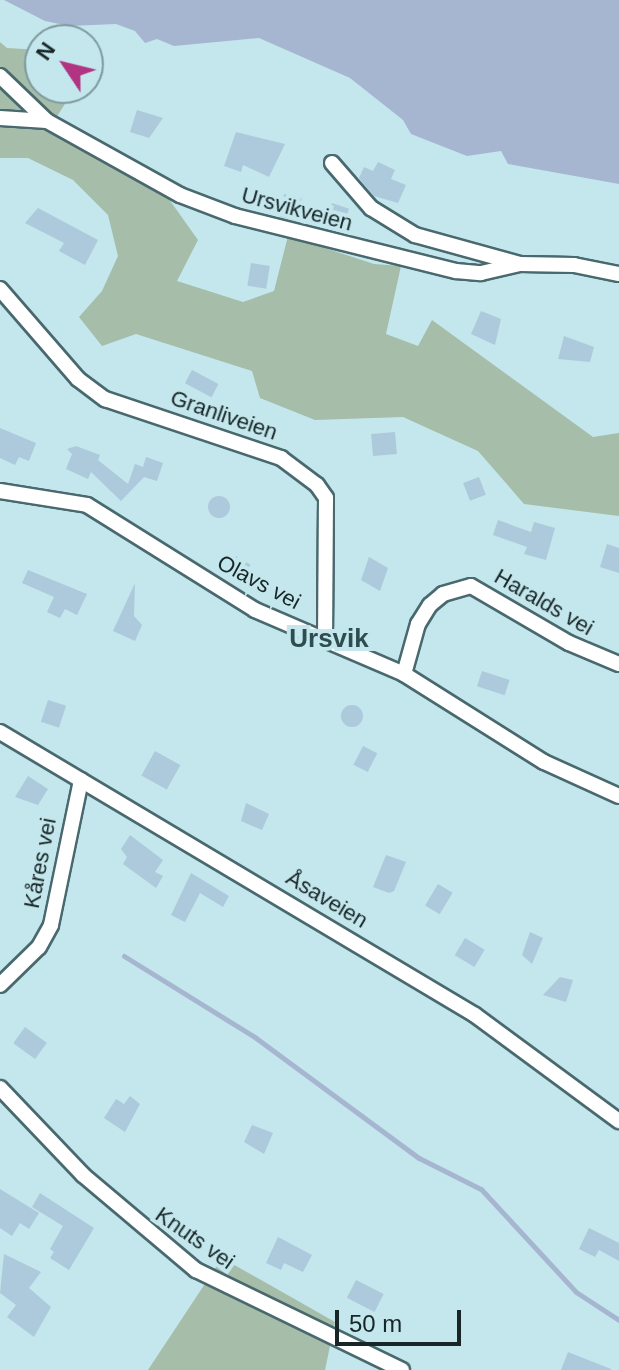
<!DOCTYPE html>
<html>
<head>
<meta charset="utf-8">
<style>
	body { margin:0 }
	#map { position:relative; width:619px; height:1370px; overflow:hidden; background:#c3e7ec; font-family:Arial,sans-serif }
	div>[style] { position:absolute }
	.green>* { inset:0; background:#a5bda9 }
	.water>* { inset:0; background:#a7b6d0 }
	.stream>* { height:5px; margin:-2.5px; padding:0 2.5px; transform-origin:2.5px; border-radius:2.5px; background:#a7b6d0 }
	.building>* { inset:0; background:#accadc; transform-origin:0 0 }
	.round { border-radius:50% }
	.roads { filter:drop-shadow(2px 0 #49696e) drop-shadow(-2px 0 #49696e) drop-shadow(0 2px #49696e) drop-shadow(0 -2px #49696e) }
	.minor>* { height:14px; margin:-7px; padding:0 7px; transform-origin:7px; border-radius:7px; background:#fff }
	span { translate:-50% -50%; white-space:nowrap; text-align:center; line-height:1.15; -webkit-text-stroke:8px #c3e7ec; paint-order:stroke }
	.street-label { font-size:22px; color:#182628 }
	.quarter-label { font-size:26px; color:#2e4d51; font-weight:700 }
	.north { position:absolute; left:24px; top:24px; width:80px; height:80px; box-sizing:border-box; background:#c3e7ec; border:2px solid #7f9a9e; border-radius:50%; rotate:305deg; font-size:22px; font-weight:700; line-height:32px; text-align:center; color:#182628 }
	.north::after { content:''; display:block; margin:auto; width:28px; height:36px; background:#b13483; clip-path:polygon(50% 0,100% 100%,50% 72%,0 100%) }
	.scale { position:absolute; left:335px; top:1310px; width:126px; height:36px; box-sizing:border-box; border:4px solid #182628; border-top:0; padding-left:10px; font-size:24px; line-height:28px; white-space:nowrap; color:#182628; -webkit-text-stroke:6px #c3e7ec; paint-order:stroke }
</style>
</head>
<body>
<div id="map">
	<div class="green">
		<div style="clip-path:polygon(0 42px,7px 48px,40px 50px,40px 88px,75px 88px,56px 118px,166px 195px,198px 240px,177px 281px,243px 302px,274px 291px,288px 236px,374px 264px,401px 266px,386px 334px,418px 346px,432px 320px,593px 437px,619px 433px,619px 516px,524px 504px,478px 451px,403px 417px,315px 420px,260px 398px,252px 371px,136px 334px,102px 346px,79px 317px,102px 291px,118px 256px,108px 215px,73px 180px,28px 158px,0 158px)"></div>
		<div style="clip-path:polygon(222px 1258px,335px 1322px,325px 1370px,148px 1370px)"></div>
	</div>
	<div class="water">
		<div style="clip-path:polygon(4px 0,619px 0,619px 184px,508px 164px,501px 151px,467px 156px,411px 134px,403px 120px,350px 78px,259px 38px,174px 46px,157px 39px,145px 43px,135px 31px,116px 24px,69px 26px,45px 21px)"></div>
	</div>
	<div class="stream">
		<div style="left:124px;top:956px;width:155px;rotate:31.8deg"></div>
		<div style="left:256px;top:1038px;width:202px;rotate:36.4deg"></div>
		<div style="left:419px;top:1158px;width:69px;rotate:26.6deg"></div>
		<div style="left:481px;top:1189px;width:140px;rotate:47.3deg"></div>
		<div style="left:576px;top:1292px;width:51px;rotate:33.1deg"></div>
	</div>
	<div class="building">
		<div style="clip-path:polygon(137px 110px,163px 118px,149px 138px,130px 132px)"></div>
		<div style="clip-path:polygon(236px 132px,285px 144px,269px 177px,243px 165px,241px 172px,224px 166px)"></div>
		<div style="clip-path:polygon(378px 162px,395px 170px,391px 179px,406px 185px,398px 203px,374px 196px,359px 178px,364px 167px,373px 171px)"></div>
		<div style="left:284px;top:194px;width:18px;height:23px;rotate:13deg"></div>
		<div style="left:332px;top:203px;width:18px;height:18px;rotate:19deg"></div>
		<div style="clip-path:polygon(38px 208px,98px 240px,85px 265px,59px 251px,64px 243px,25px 223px)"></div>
		<div style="left:251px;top:263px;width:19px;height:23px;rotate:9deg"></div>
		<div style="clip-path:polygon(481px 311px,501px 319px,495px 345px,471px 334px)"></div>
		<div style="clip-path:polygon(564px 336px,594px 347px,590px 362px,558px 359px)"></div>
		<div style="left:192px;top:370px;width:30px;height:15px;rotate:28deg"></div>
		<div style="clip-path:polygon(0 428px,36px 443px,29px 461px,19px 457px,15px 465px,0 458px)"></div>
		<div style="left:395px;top:432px;width:22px;height:24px;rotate:85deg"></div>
		<div style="clip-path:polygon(76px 446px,100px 455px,98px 460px,128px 484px,135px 464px,143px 467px,146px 457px,163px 463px,157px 481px,144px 477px,121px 501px,91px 472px,88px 479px,66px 469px,72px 454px,67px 449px)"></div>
		<div style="left:479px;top:477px;width:19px;height:17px;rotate:69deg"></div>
		<div class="round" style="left:208px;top:496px;width:22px;height:22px"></div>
		<div style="clip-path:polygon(498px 520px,531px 532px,534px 522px,555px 528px,546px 560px,524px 554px,527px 547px,493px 535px)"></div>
		<div style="clip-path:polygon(607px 544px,619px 548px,619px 573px,600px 567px)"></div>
		<div style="left:236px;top:556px;width:17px;height:18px;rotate:31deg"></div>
		<div style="clip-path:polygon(369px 557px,388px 568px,380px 591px,361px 580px)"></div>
		<div style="clip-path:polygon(28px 570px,87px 594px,77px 615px,65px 609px,60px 618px,47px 612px,54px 597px,22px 583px)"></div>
		<div style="clip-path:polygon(135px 583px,134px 616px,142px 625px,135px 641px,113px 631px)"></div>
		<div style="left:482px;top:671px;width:29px;height:16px;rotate:18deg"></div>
		<div style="left:48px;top:700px;width:19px;height:23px;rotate:18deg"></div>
		<div class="round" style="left:341px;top:705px;width:22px;height:22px"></div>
		<div style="left:363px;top:746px;width:16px;height:21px;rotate:27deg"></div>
		<div style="left:155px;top:751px;width:29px;height:28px;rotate:29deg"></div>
		<div style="clip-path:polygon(28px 776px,48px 789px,38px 805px,15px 797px)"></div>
		<div style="clip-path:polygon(246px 803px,269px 814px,262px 830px,241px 821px)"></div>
		<div style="clip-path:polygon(130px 835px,163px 860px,155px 872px,163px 876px,156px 888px,123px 864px,127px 857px,121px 849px)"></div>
		<div style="clip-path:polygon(386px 855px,406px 862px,394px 891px,389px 893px,373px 887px)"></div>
		<div style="clip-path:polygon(191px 873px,229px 896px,223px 907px,200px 893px,185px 922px,171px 915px)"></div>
		<div style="left:438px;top:884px;width:17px;height:25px;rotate:31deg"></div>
		<div style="clip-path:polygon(530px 932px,543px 938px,532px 964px,522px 955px)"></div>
		<div style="left:465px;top:938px;width:23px;height:20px;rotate:31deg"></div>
		<div style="clip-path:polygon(560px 977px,573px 980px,566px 1002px,543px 995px)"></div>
		<div style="left:25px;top:1027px;width:27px;height:20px;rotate:36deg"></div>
		<div style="clip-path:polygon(130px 1096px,140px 1104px,125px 1132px,104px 1118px,116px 1099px,124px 1104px)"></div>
		<div style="clip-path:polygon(252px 1125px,273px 1133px,264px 1154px,244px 1142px)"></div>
		<div style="clip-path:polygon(0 1189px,39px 1213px,29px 1229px,20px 1223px,12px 1236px,0 1228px)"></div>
		<div style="clip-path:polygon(40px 1193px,94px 1228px,69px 1270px,50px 1258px,54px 1252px,50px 1249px,63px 1226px,32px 1207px)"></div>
		<div style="clip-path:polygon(589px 1228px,619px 1243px,619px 1261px,599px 1250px,595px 1257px,579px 1249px)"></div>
		<div style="clip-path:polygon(278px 1237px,312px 1255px,303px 1272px,284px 1263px,281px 1270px,266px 1263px)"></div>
		<div style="clip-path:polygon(4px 1254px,41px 1272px,29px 1288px,51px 1307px,34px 1337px,7px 1317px,16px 1305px,0 1293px)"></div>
		<div style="left:356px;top:1280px;width:31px;height:20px;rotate:27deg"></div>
		<div style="clip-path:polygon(568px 1352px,611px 1369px,611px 1370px,561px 1370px)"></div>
	</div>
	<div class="roads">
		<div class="minor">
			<div style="left:0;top:76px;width:65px;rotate:43.8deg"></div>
			<div style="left:47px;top:121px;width:152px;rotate:29.1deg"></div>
			<div style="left:180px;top:195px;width:59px;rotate:20.9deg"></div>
			<div style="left:235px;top:216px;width:228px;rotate:14deg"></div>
			<div style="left:456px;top:271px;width:25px;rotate:5deg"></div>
			<div style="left:481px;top:273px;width:40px;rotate:-13deg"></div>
			<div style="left:520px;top:264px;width:54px;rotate:1.1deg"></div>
			<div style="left:574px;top:265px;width:46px;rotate:11.3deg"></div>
			<div style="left:0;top:118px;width:47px;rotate:3.7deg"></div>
			<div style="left:332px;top:163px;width:60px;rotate:49.1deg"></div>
			<div style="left:371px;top:208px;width:52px;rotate:31.5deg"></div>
			<div style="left:415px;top:235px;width:109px;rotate:15.4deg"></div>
			<div style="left:0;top:289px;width:119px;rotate:49.1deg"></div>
			<div style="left:78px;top:379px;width:34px;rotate:37deg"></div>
			<div style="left:105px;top:399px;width:186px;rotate:18.5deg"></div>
			<div style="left:281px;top:458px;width:45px;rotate:36.9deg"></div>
			<div style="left:317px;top:485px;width:16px;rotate:55deg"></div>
			<div style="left:326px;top:498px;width:141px;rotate:90.4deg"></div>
			<div style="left:0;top:491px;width:88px;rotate:9.1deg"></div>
			<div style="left:87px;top:505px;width:198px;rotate:32deg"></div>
			<div style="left:255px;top:610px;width:162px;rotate:23.2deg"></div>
			<div style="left:404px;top:674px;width:165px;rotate:32.2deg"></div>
			<div style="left:544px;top:762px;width:82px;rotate:24.4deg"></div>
			<div style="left:404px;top:674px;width:52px;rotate:-74.4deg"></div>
			<div style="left:418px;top:624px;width:22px;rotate:-58deg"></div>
			<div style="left:430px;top:605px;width:17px;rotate:-40deg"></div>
			<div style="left:443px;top:594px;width:29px;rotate:-16deg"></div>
			<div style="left:471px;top:586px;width:113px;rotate:30.2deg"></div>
			<div style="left:569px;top:643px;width:54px;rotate:22.8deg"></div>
			<div style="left:0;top:732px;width:553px;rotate:30.79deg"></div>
			<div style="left:475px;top:1015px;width:179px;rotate:36.4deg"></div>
			<div style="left:0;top:985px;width:54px;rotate:-44.3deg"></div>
			<div style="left:39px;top:947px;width:25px;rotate:-61deg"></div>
			<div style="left:51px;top:925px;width:148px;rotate:-78.3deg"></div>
			<div style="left:0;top:1088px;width:120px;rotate:46.3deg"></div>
			<div style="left:83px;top:1175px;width:148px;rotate:40.1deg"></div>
			<div style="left:196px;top:1270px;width:229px;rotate:25.9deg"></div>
		</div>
	</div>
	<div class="street-label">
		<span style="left:297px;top:209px;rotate:15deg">Ursvikveien</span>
		<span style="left:224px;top:415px;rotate:19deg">Granliveien</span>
		<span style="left:259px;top:582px;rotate:28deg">Olavs vei</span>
		<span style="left:544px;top:602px;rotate:30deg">Haralds vei</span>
		<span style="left:40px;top:863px;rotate:-79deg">Kåres vei</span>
		<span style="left:327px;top:899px;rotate:31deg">Åsaveien</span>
		<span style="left:195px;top:1238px;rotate:35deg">Knuts vei</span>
	</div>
	<div class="quarter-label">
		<span style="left:329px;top:639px">Ursvik</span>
	</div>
	<div class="north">N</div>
	<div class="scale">50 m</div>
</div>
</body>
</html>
